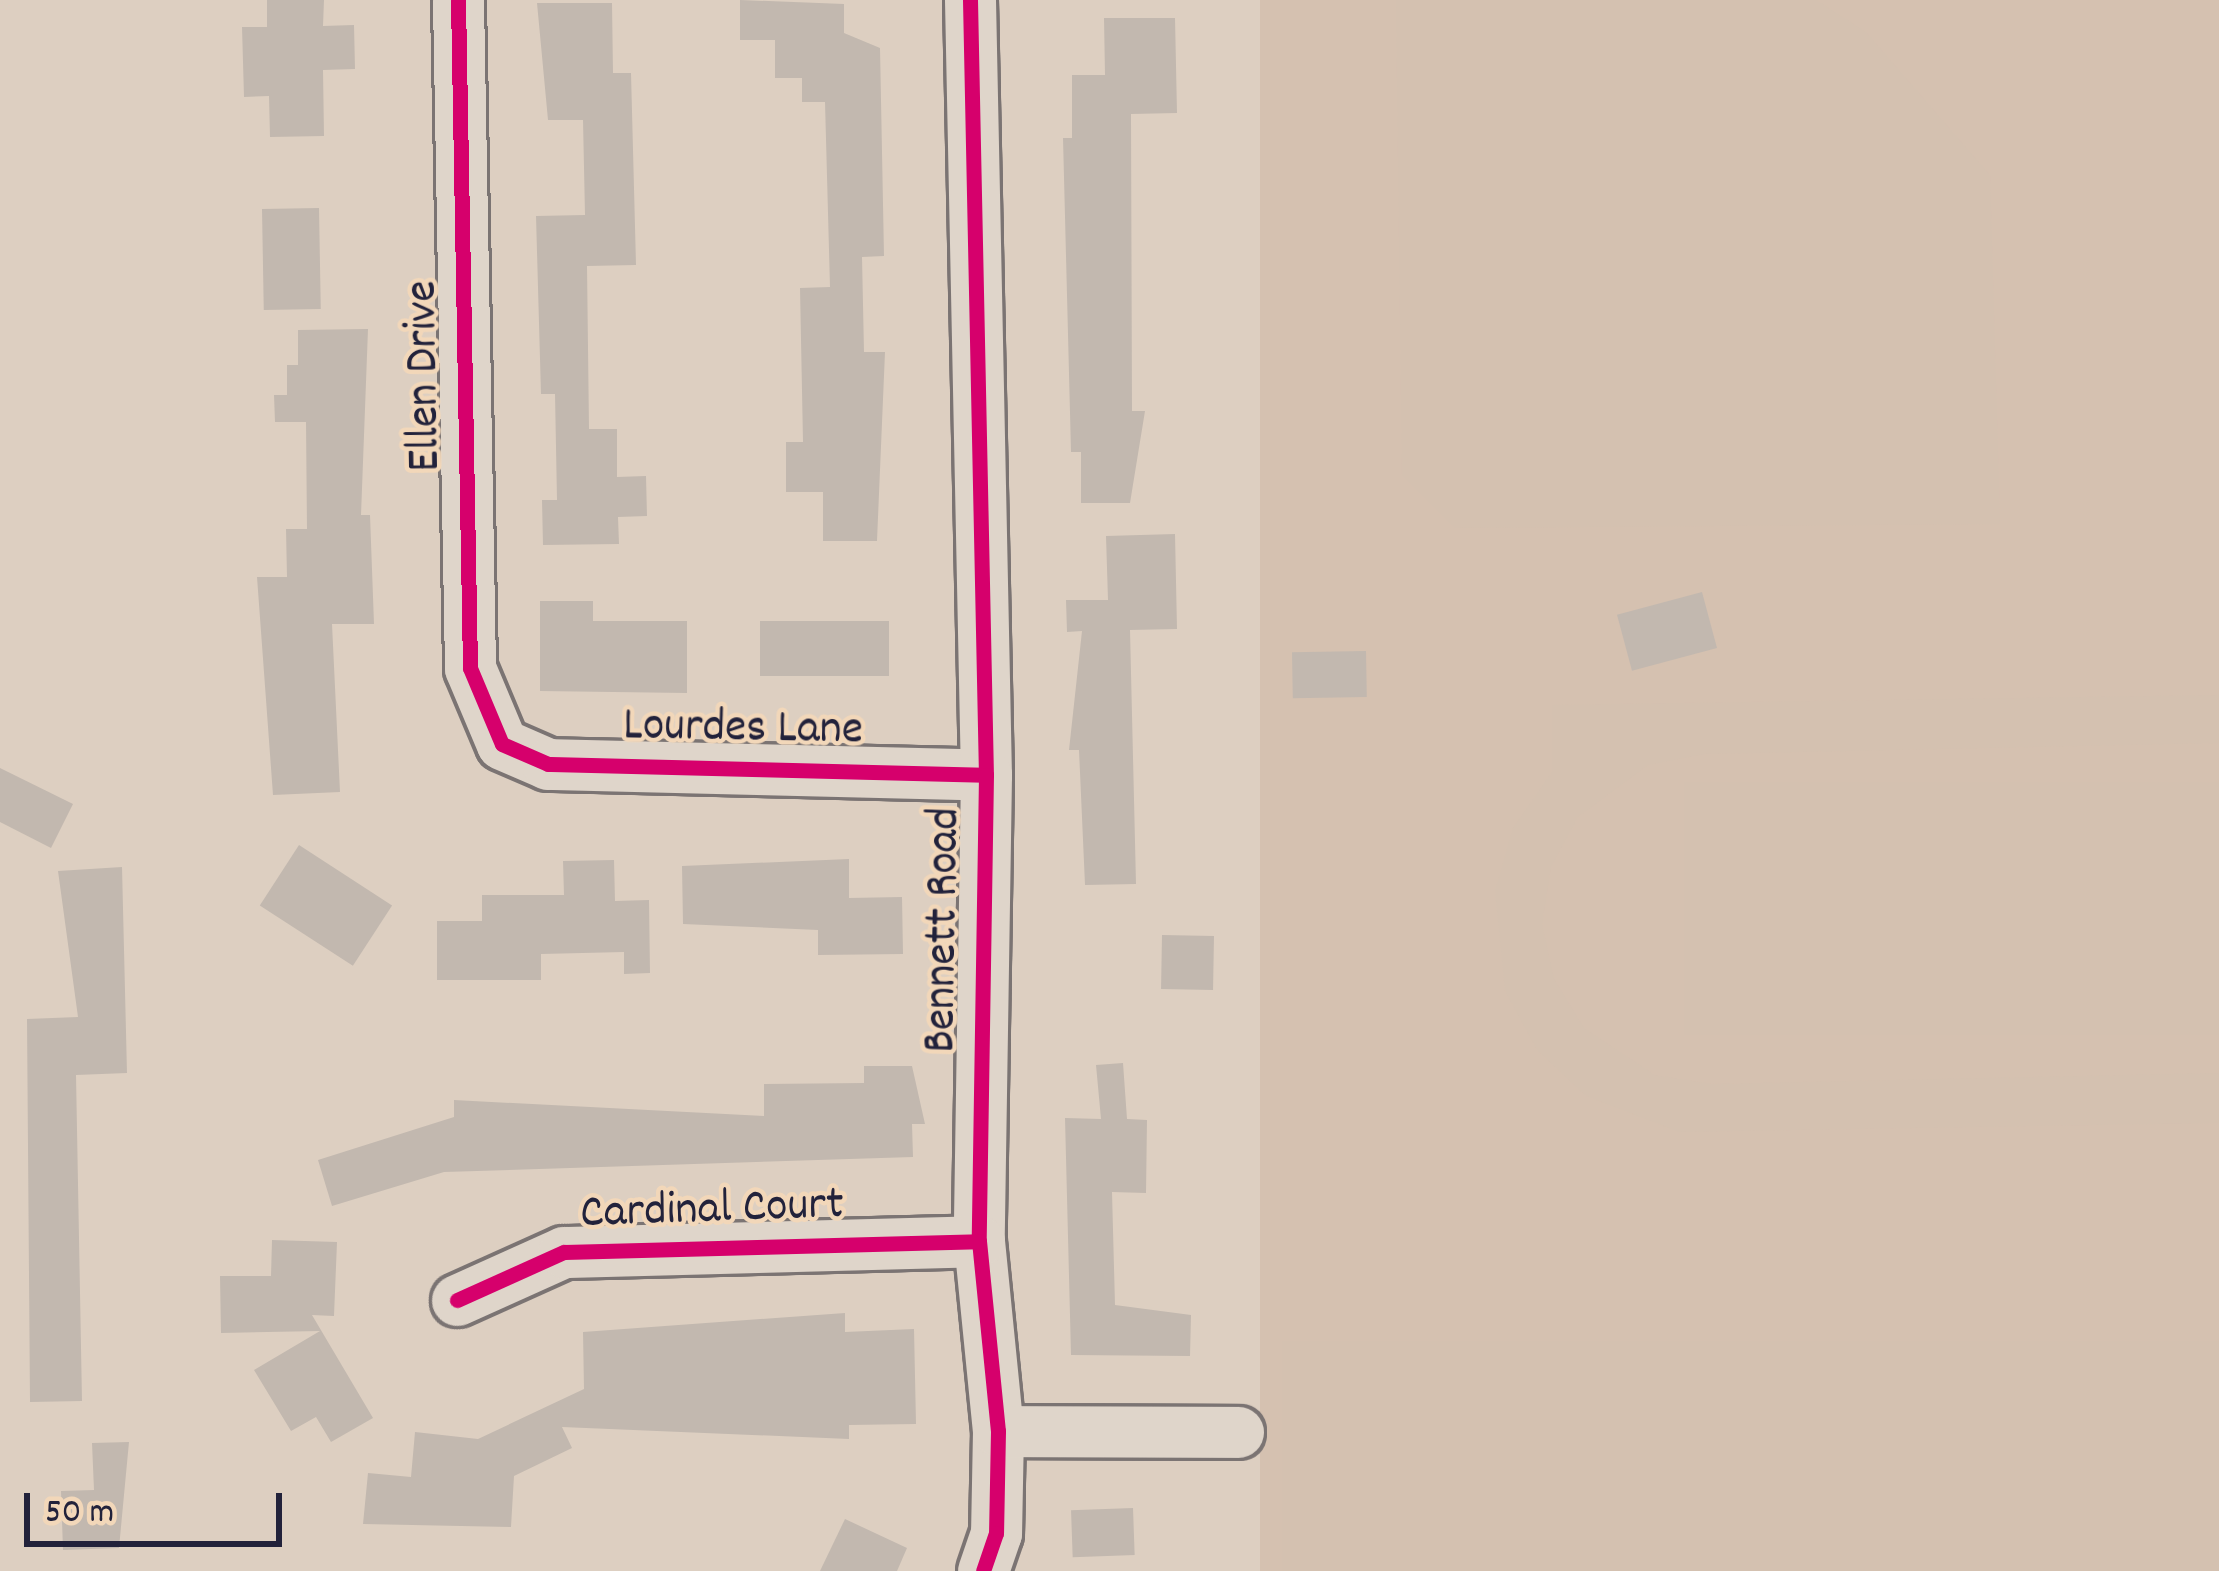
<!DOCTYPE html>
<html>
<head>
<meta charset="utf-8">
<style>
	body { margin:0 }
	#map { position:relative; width:2219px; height:1571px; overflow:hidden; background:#ddcfc1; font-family:Dekko,sans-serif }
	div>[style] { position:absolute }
	.built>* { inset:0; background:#d5c1b0; transform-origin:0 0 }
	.green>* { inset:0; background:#d4c1b0; transform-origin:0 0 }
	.building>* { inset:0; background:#c2b8af; transform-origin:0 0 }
	.roads { filter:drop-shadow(3px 0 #7b7473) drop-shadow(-3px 0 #7b7473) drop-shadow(0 3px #7b7473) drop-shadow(0 -3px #7b7473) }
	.minor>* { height:51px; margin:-25.5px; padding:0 25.5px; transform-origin:25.5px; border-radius:25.5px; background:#dfd5ca }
	.cycleway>* { height:15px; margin:-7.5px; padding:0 7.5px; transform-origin:7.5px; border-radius:7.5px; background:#d6006c }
	span { translate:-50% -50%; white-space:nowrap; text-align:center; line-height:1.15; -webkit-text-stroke:9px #f2d7b9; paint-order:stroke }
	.street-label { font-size:48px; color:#22223b }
	.scale { position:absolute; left:24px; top:1493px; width:258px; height:54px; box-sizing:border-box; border:6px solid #22223b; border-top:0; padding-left:15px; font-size:36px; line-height:42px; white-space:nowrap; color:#22223b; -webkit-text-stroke:9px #f2d7b9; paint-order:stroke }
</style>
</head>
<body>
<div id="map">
	<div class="built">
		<div style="left:1260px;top:0;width:959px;height:1571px"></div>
	</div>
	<div class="green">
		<div style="clip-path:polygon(1396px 0,1816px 0,1866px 32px,1990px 175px,2000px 524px,1455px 528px,1402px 475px)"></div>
		<div style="clip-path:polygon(2219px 695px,2219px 743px,1704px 754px,1648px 765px,1578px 817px,1551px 867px,1542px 924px,1554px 979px,1584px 1028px,1655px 1075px,1712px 1084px,2219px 1073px,2219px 1123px,1679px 1132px,1586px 1096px,1537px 1050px,1505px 991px,1495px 891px,1513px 828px,1552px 772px,1552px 705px)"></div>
		<div style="left:2219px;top:782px;width:253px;height:535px;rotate:90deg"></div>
		<div style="left:2219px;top:1341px;width:230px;height:937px;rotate:90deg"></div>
	</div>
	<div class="building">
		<div style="clip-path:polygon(267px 0,324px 0,323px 26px,354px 25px,355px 69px,323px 70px,324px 136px,270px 137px,269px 96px,244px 97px,242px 27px,267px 27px)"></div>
		<div style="clip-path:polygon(740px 0,844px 4px,844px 33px,880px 48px,884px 256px,862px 257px,864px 352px,885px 352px,877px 541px,823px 541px,823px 492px,786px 492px,786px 442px,803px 442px,800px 288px,830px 287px,825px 102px,802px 102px,802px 78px,775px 78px,775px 40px,740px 40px)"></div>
		<div style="clip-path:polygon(537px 3px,612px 3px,613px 73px,631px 73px,636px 265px,587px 266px,589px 429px,617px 429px,617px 477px,646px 476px,647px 516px,618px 517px,619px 544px,543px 545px,542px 500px,557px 500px,555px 394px,541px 394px,536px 216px,585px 215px,583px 120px,548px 120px)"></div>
		<div style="clip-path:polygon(1104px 18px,1175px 18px,1177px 113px,1131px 114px,1132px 411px,1145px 411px,1130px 503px,1081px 503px,1081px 452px,1071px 452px,1063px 138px,1072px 138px,1072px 75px,1105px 75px)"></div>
		<div style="left:319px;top:208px;width:101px;height:57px;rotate:89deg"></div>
		<div style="clip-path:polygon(368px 329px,361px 515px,370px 515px,374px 624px,332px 624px,340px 792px,273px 795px,257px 577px,287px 577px,286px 529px,307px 529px,306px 422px,275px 422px,274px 395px,287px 395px,287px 365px,298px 365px,298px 330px)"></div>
		<div style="clip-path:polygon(1175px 534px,1177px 629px,1130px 630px,1136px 884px,1085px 885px,1079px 750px,1069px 750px,1082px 631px,1067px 632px,1066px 600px,1108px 600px,1106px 536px)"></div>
		<div style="left:1702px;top:592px;width:58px;height:88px;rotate:75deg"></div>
		<div style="clip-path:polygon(540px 601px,593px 601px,593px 621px,687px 621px,687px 693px,540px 691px)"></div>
		<div style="left:889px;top:621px;width:55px;height:129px;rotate:90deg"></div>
		<div style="left:1366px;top:651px;width:46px;height:74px;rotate:89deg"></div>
		<div style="clip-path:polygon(0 768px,73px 804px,51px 848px,0 822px)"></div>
		<div style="left:299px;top:845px;width:111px;height:72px;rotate:33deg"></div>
		<div style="clip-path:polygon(849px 859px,849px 898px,902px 897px,903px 954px,818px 955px,818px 930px,683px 924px,682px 866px)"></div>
		<div style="clip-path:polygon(614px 860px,615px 901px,649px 900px,650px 973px,624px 974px,624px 952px,541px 954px,541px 980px,437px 980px,437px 921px,482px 921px,482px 895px,564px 895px,563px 861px)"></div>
		<div style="clip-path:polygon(122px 867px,127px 1073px,76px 1075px,82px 1401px,30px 1402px,27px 1019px,78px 1017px,58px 871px)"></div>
		<div style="left:1162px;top:935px;width:52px;height:54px;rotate:1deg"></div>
		<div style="clip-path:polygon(1123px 1063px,1127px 1119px,1147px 1120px,1146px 1193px,1112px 1192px,1115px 1305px,1191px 1315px,1190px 1356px,1071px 1355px,1065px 1118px,1101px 1119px,1096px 1065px)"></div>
		<div style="clip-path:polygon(864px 1066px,912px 1066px,925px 1124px,912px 1124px,913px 1157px,444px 1172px,332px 1206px,318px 1160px,454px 1117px,454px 1100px,764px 1116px,764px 1084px,864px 1083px)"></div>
		<div style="clip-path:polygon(272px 1240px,337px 1242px,334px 1316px,312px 1315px,373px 1418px,331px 1442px,316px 1417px,291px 1431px,254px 1370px,320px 1331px,221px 1333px,220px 1276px,271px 1276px)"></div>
		<div style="clip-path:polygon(845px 1313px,845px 1332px,914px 1329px,916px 1424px,849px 1425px,849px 1439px,562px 1427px,572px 1448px,514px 1476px,511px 1527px,363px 1524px,368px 1473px,411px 1477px,415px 1432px,478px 1439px,584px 1389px,583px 1332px)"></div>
		<div style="clip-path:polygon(129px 1442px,119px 1548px,63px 1550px,61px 1491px,94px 1490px,92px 1443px)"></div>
		<div style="left:1133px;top:1508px;width:47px;height:62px;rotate:88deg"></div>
		<div style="clip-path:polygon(845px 1519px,907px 1548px,897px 1571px,820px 1571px)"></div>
	</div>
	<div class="roads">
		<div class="minor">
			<div style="left:458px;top:0;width:668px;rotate:88.97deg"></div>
			<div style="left:470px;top:668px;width:82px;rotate:67.2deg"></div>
			<div style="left:502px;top:744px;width:50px;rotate:23.5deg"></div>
			<div style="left:548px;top:764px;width:438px;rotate:1.4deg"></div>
			<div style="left:970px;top:0;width:775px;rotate:88.82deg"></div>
			<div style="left:986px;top:775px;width:466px;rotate:90.9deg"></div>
			<div style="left:979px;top:1241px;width:191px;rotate:84.3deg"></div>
			<div style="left:998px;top:1431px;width:102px;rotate:91.1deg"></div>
			<div style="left:996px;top:1533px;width:40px;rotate:108.9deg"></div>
			<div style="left:457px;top:1300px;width:117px;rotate:-24.2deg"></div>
			<div style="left:564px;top:1252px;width:415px;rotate:-1.5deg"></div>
			<div style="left:998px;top:1431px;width:240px;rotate:0.2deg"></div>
		</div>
	</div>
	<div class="cycleway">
		<div style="left:458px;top:0;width:668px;rotate:88.97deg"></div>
		<div style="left:470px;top:668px;width:82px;rotate:67.2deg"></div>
		<div style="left:502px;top:744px;width:50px;rotate:23.5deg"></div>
		<div style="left:548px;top:764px;width:438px;rotate:1.4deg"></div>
		<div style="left:970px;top:0;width:775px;rotate:88.82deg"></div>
		<div style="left:986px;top:775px;width:466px;rotate:90.9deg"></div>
		<div style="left:979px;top:1241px;width:191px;rotate:84.3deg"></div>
		<div style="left:998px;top:1431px;width:102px;rotate:91.1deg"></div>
		<div style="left:996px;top:1533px;width:40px;rotate:108.9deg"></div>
		<div style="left:457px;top:1300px;width:117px;rotate:-24.2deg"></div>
		<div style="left:564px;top:1252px;width:415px;rotate:-1.5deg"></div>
	</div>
	<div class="street-label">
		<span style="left:426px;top:376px;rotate:-91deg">Ellen Drive</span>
		<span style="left:743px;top:730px;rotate:1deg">Lourdes Lane</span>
		<span style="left:945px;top:930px;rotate:-89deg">Bennett Road</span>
		<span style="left:712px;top:1211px;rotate:-2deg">Cardinal Court</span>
	</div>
	<div class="scale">50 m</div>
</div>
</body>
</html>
